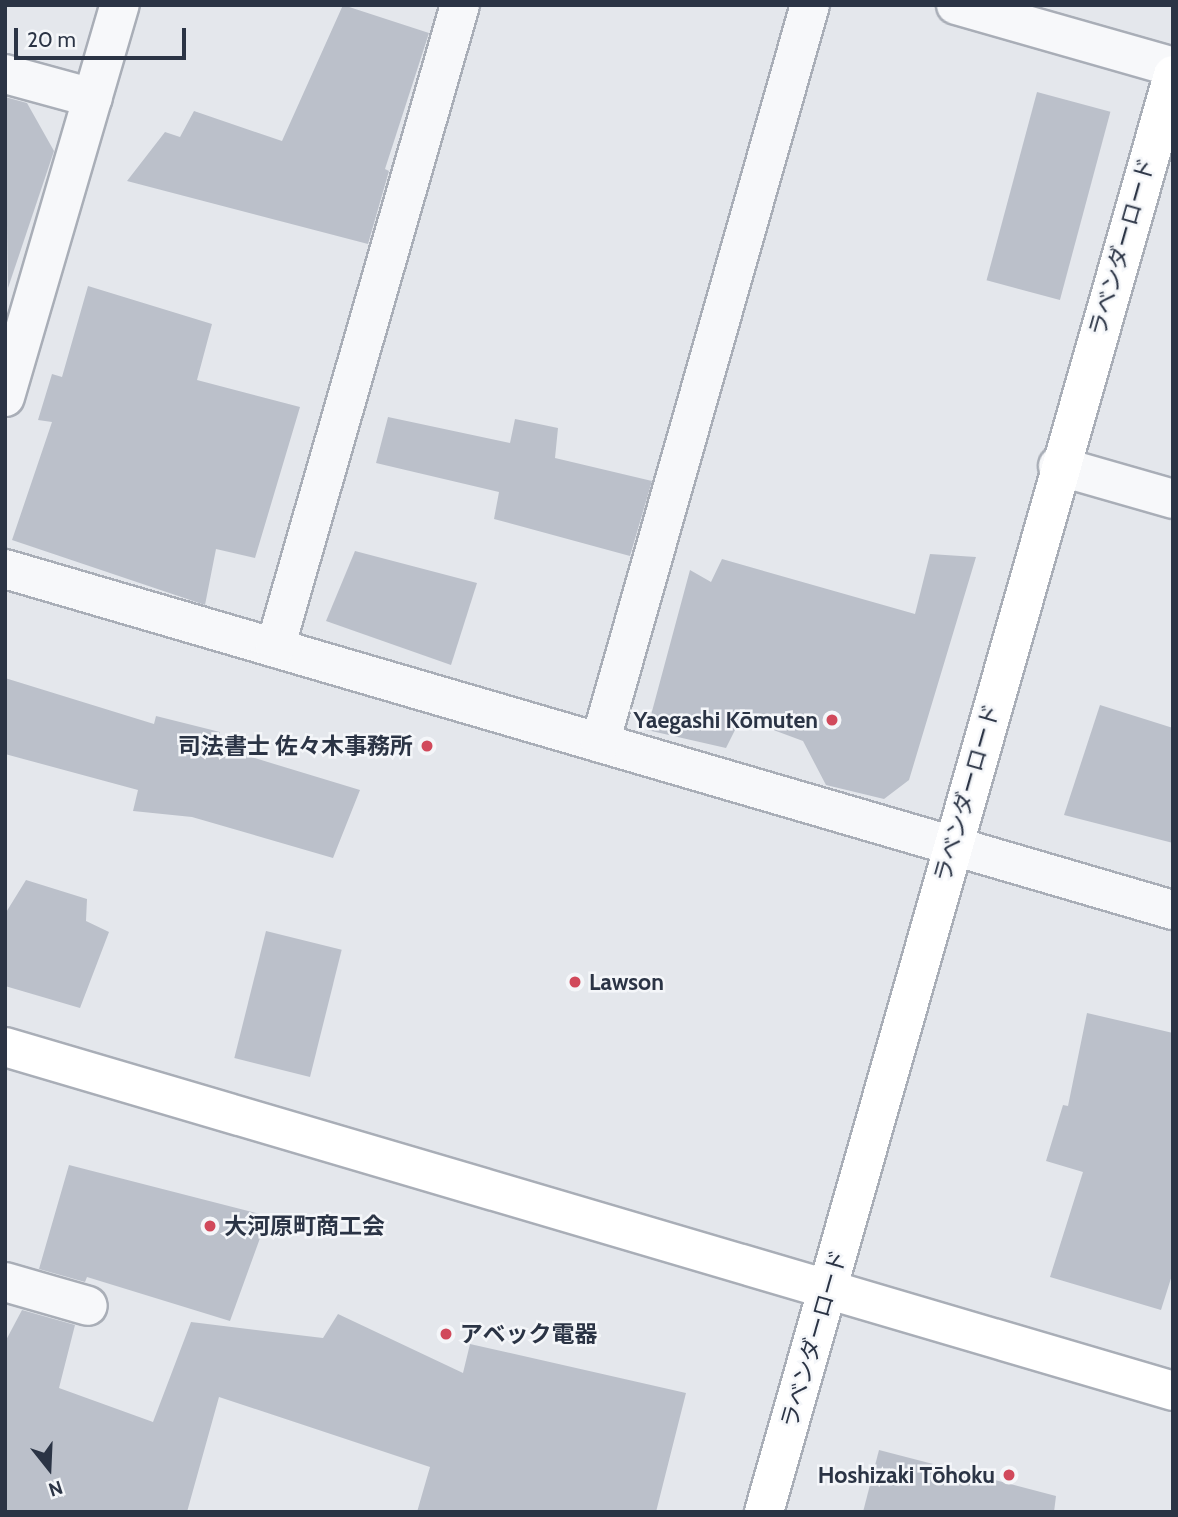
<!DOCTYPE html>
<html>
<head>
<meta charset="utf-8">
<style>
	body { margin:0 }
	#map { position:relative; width:1178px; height:1517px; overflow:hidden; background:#e4e7ec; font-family:Cabin,"Noto Sans JP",sans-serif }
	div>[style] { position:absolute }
	.building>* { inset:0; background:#bbc0ca; transform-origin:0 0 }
	.roads { filter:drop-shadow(2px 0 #a9aeb7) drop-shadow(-2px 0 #a9aeb7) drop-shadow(0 2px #a9aeb7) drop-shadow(0 -2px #a9aeb7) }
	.street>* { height:38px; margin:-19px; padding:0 19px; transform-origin:19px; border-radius:19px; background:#f7f8fa }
	.secondary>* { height:38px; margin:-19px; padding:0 19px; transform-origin:19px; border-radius:19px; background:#fff }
	.dots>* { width:19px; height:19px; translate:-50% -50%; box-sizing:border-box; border:4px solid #f4f6f9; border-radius:50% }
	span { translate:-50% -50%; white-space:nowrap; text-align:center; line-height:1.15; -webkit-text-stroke:5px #f4f6f9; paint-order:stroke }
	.street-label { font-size:23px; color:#2b3445 }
	.poi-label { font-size:23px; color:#2b3445; font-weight:700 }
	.right { translate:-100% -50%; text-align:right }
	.left { translate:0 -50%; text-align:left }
	.frame { position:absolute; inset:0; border:7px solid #2b3445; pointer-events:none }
	.north { position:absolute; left:14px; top:1433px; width:70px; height:70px; -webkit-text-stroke:5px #f4f6f9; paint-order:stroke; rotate:162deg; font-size:19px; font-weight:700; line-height:28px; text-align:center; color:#2b3445 }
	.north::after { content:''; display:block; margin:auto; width:24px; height:32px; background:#2b3445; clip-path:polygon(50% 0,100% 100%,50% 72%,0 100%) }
	.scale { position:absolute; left:14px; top:28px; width:172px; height:32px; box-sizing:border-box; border:4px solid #2b3445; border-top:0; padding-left:9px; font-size:21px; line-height:24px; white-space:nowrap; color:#2b3445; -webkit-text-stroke:5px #f4f6f9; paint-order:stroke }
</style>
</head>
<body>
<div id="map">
	<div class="building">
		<div style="clip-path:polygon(343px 5px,429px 33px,385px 169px,389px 171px,368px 244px,127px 181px,165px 132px,180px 137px,194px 111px,282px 141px)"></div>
		<div style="left:1037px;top:92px;width:76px;height:195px;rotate:15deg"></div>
		<div style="clip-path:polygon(5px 97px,27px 103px,54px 151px,8px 288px)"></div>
		<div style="clip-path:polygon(88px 286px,212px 324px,197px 380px,300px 407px,255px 558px,216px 549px,205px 605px,12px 540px,52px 422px,38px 420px,52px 374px,62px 377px)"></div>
		<div style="clip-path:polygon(388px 417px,510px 443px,515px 419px,558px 428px,555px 458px,652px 481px,630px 556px,494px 519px,499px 492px,376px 463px)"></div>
		<div style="clip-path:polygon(355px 551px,477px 583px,451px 665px,326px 621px)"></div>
		<div style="clip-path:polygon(930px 554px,976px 557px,909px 780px,884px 799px,826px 785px,803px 741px,741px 718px,726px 748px,647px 730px,690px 570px,711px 582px,722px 559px,915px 614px)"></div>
		<div style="clip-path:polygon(5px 678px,154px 724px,156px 716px,220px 732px,215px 746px,360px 790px,333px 858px,192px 817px,133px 811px,138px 790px,5px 754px)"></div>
		<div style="clip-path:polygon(1100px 705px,1173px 728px,1173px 843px,1064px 815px)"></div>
		<div style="clip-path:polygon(26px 880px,87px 899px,86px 921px,109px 932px,80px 1008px,5px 986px,5px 914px)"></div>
		<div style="left:266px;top:931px;width:78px;height:131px;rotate:14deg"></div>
		<div style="clip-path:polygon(1087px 1013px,1173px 1033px,1173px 1272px,1161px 1310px,1050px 1277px,1083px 1172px,1046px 1161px,1063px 1105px,1068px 1106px)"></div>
		<div style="clip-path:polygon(69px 1165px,268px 1216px,230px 1321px,87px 1277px,85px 1282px,39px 1269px)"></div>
		<div style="clip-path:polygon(22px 1310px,75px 1325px,59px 1388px,153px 1422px,191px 1322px,323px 1338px,338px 1314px,463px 1373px,470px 1344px,686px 1393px,656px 1512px,417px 1512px,430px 1467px,219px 1397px,187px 1512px,5px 1512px,5px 1342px)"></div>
		<div style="clip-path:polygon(879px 1450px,1056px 1496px,1054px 1512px,863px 1512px)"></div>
	</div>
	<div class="roads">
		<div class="street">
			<div style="left:956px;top:5px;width:226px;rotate:15.9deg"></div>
			<div style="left:5px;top:74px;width:91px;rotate:15.3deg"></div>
			<div style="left:5px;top:397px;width:409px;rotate:-73.7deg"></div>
			<div style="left:1058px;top:466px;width:120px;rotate:16deg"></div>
			<div style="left:5px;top:569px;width:1217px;rotate:16.28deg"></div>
			<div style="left:275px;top:648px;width:669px;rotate:-73.95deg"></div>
			<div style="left:600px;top:743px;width:767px;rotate:-74.12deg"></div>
			<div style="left:5px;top:1282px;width:86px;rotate:16.1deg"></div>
		</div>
		<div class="secondary">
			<div style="left:5px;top:1047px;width:1218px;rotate:16.41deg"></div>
			<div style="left:764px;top:1512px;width:1494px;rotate:-74.11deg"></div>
		</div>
	</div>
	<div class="dots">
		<div style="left:832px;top:720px;background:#d1495b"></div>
		<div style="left:427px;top:746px;background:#d1495b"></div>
		<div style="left:575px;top:982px;background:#d1495b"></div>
		<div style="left:210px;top:1226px;background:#d1495b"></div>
		<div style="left:446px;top:1334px;background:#d1495b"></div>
		<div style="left:1009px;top:1475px;background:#d1495b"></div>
	</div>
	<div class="street-label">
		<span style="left:1122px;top:247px;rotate:-74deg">ラベンダーロード</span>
		<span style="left:967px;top:793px;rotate:-74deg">ラベンダーロード</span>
		<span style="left:814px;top:1339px;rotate:-74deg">ラベンダーロード</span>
	</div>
	<div class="poi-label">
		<span class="right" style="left:818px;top:720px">Yaegashi Kōmuten</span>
		<span class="right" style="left:413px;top:746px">司法書士 佐々木事務所</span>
		<span class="left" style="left:589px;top:982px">Lawson</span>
		<span class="left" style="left:224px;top:1226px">大河原町商工会</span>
		<span class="left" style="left:460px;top:1334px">アベック電器</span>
		<span class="right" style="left:995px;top:1475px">Hoshizaki Tōhoku</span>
	</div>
	<div class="frame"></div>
	<div class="north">N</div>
	<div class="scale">20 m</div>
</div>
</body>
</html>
